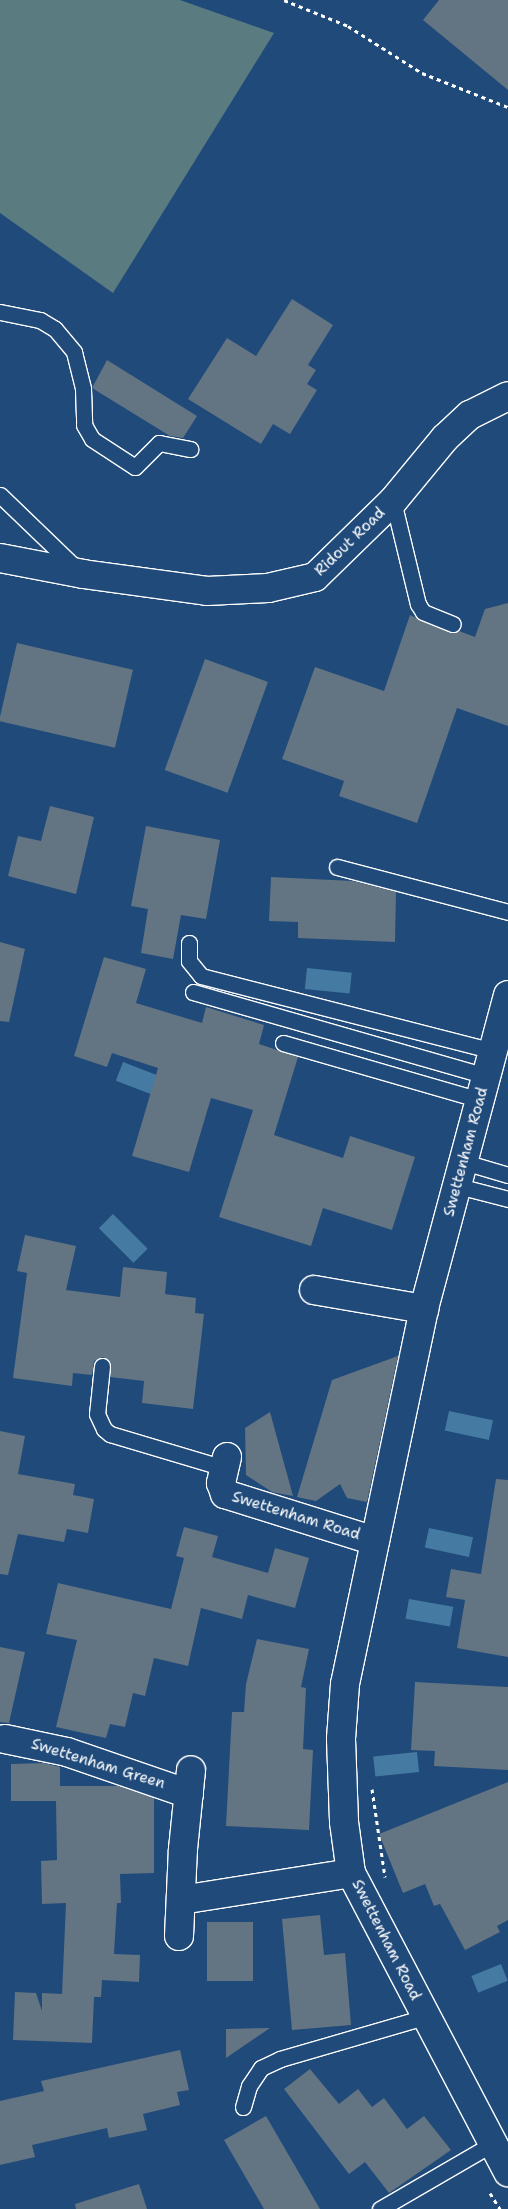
<!DOCTYPE html>
<html>
<head>
<meta charset="utf-8">
<style>
	body { margin:0 }
	#map { position:relative; width:508px; height:2209px; overflow:hidden; background:#1f4a7a; font-family:"Shantell Sans",sans-serif }
	div>[style] { position:absolute }
	.green>* { inset:0; background:#5a7c80 }
	.water>* { inset:0; background:#457ba3; transform-origin:0 0 }
	.building>* { inset:0; background:#637483; transform-origin:0 0 }
	.path>* { height:3px; margin-top:-1.5px; transform-origin:0; background:repeating-linear-gradient(90deg,#fff 0 4px,transparent 0 8px) }
	.roads { filter:drop-shadow(1px 0 #fff) drop-shadow(-1px 0 #fff) drop-shadow(0 1px #fff) drop-shadow(0 -1px #fff) }
	.lane>* { height:15px; margin:-7.5px; padding:0 7.5px; transform-origin:7.5px; border-radius:7.5px; background:#1f4a7a }
	.street>* { height:28px; margin:-14px; padding:0 14px; transform-origin:14px; border-radius:14px; background:#1f4a7a }
	span { translate:-50% -50%; white-space:nowrap; text-align:center; line-height:1.15; -webkit-text-stroke:4px #1f4a7a; paint-order:stroke }
	.street-label { font-size:15px; color:#fff }
</style>
</head>
<body>
<div id="map">
	<div class="green">
		<div style="clip-path:polygon(0 0,180px 0,274px 33px,113px 293px,0 213px)"></div>
	</div>
	<div class="water">
		<div style="left:307px;top:968px;width:45px;height:21px;rotate:6deg"></div>
		<div style="left:123px;top:1062px;width:45px;height:20px;rotate:21deg"></div>
		<div style="left:113px;top:1214px;width:49px;height:20px;rotate:45deg"></div>
		<div style="left:449px;top:1411px;width:45px;height:20px;rotate:12deg"></div>
		<div style="left:429px;top:1528px;width:45px;height:20px;rotate:12deg"></div>
		<div style="left:409px;top:1599px;width:45px;height:20px;rotate:10deg"></div>
		<div style="left:417px;top:1752px;width:20px;height:44px;rotate:84deg"></div>
		<div style="left:501px;top:1964px;width:18px;height:32px;rotate:68deg"></div>
	</div>
	<div class="building">
		<div style="clip-path:polygon(439px 0,508px 0,508px 90px,423px 20px)"></div>
		<div style="clip-path:polygon(292px 299px,333px 325px,308px 365px,316px 370px,307px 384px,317px 390px,290px 434px,273px 424px,261px 444px,188px 399px,227px 338px,256px 356px)"></div>
		<div style="clip-path:polygon(107px 360px,197px 416px,183px 438px,170px 436px,92px 388px)"></div>
		<div style="clip-path:polygon(508px 603px,508px 726px,457px 708px,417px 823px,339px 796px,344px 781px,282px 759px,315px 667px,384px 691px,410px 615px,450px 633px,459px 631px,475px 637px,485px 609px)"></div>
		<div style="left:17px;top:643px;width:119px;height:80px;rotate:13deg"></div>
		<div style="left:205px;top:659px;width:67px;height:118px;rotate:20deg"></div>
		<div style="clip-path:polygon(50px 806px,94px 817px,76px 894px,8px 876px,18px 836px,41px 841px)"></div>
		<div style="clip-path:polygon(146px 826px,220px 840px,206px 919px,181px 915px,173px 959px,141px 953px,148px 909px,131px 906px)"></div>
		<div style="clip-path:polygon(271px 877px,353px 881px,396px 892px,395px 942px,298px 938px,298px 922px,269px 921px)"></div>
		<div style="clip-path:polygon(0 942px,25px 949px,9px 1022px,0 1021px)"></div>
		<div style="clip-path:polygon(104px 957px,146px 969px,136px 1003px,202px 1023px,206px 1007px,264px 1025px,259px 1044px,298px 1057px,274px 1135px,343px 1158px,350px 1136px,415px 1157px,392px 1230px,323px 1208px,311px 1246px,219px 1217px,253px 1110px,211px 1098px,189px 1172px,132px 1156px,158px 1068px,112px 1053px,107px 1067px,74px 1056px)"></div>
		<div style="clip-path:polygon(25px 1235px,76px 1246px,66px 1290px,120px 1297px,123px 1267px,167px 1272px,165px 1294px,196px 1298px,195px 1313px,204px 1314px,193px 1409px,142px 1403px,144px 1381px,110px 1377px,111px 1363px,103px 1357px,94px 1361px,92px 1375px,73px 1373px,72px 1386px,13px 1378px,27px 1273px,17px 1271px)"></div>
		<div style="clip-path:polygon(398px 1356px,367px 1502px,347px 1498px,340px 1484px,316px 1501px,297px 1497px,332px 1380px)"></div>
		<div style="clip-path:polygon(270px 1412px,293px 1496px,272px 1492px,246px 1475px,245px 1428px)"></div>
		<div style="clip-path:polygon(0 1431px,25px 1436px,18px 1474px,75px 1484px,73px 1495px,94px 1499px,88px 1533px,67px 1529px,64px 1542px,18px 1534px,8px 1575px,0 1574px)"></div>
		<div style="clip-path:polygon(496px 1479px,508px 1480px,508px 1657px,457px 1648px,465px 1600px,446px 1597px,451px 1569px,481px 1574px)"></div>
		<div style="clip-path:polygon(184px 1527px,218px 1536px,212px 1557px,268px 1573px,275px 1548px,309px 1558px,295px 1608px,248px 1595px,242px 1619px,201px 1608px,188px 1666px,154px 1658px,145px 1696px,133px 1693px,125px 1727px,110px 1724px,106px 1738px,56px 1727px,77px 1640px,46px 1634px,58px 1583px,171px 1609px,184px 1558px,176px 1556px)"></div>
		<div style="clip-path:polygon(257px 1639px,309px 1649px,301px 1687px,306px 1688px,303px 1749px,313px 1750px,309px 1830px,226px 1826px,232px 1712px,244px 1712px,246px 1684px)"></div>
		<div style="clip-path:polygon(0 1647px,25px 1652px,9px 1723px,0 1722px)"></div>
		<div style="clip-path:polygon(415px 1682px,508px 1687px,508px 1770px,434px 1766px,435px 1751px,411px 1750px)"></div>
		<div style="clip-path:polygon(44px 1763px,60px 1767px,60px 1786px,118px 1786px,154px 1798px,154px 1873px,120px 1874px,121px 1903px,117px 1903px,114px 1954px,140px 1955px,139px 1982px,102px 1980px,101px 1997px,94px 1997px,92px 2043px,13px 2040px,15px 1992px,36px 1993px,42px 2011px,42px 1993px,62px 1994px,66px 1903px,42px 1904px,41px 1861px,57px 1860px,56px 1801px,11px 1801px,11px 1764px)"></div>
		<div style="clip-path:polygon(508px 1782px,508px 1920px,497px 1926px,500px 1932px,465px 1950px,440px 1904px,434px 1906px,425px 1884px,403px 1893px,379px 1834px)"></div>
		<div style="clip-path:polygon(320px 1915px,324px 1955px,345px 1953px,351px 2025px,292px 2030px,282px 1919px)"></div>
		<div style="left:253px;top:1922px;width:59px;height:46px;rotate:90deg"></div>
		<div style="clip-path:polygon(270px 2028px,226px 2058px,226px 2029px)"></div>
		<div style="clip-path:polygon(180px 2050px,189px 2090px,177px 2092px,180px 2105px,143px 2114px,147px 2130px,109px 2138px,107px 2128px,32px 2145px,35px 2157px,0 2165px,0 2101px,44px 2091px,41px 2081px)"></div>
		<div style="clip-path:polygon(310px 2069px,339px 2104px,358px 2089px,372px 2107px,384px 2098px,407px 2129px,424px 2116px,451px 2150px,389px 2193px,365px 2162px,349px 2174px,284px 2089px)"></div>
		<div style="clip-path:polygon(266px 2116px,320px 2209px,264px 2209px,224px 2140px)"></div>
		<div style="clip-path:polygon(139px 2184px,147px 2209px,76px 2209px,75px 2204px)"></div>
	</div>
	<div class="path">
		<div style="left:284px;top:0;width:69px;rotate:22.1deg"></div>
		<div style="left:348px;top:26px;width:88px;rotate:32.4deg"></div>
		<div style="left:422px;top:73px;width:92px;rotate:21.6deg"></div>
		<div style="left:372px;top:1789px;width:89px;rotate:81.6deg"></div>
		<div style="left:490px;top:2193px;width:19px;rotate:58deg"></div>
	</div>
	<div class="roads">
		<div class="lane">
			<div style="left:0;top:312px;width:41px;rotate:11.3deg"></div>
			<div style="left:40px;top:320px;width:17px;rotate:31deg"></div>
			<div style="left:55px;top:329px;width:30px;rotate:50deg"></div>
			<div style="left:74px;top:352px;width:38px;rotate:76deg"></div>
			<div style="left:83px;top:389px;width:36px;rotate:88deg"></div>
			<div style="left:84px;top:425px;width:16px;rotate:60deg"></div>
			<div style="left:92px;top:439px;width:51px;rotate:33.1deg"></div>
			<div style="left:135px;top:467px;width:34px;rotate:-45deg"></div>
			<div style="left:159px;top:443px;width:32px;rotate:11deg"></div>
			<div style="left:0;top:495px;width:108px;rotate:43.9deg"></div>
			<div style="left:393px;top:501px;width:106px;rotate:76.4deg"></div>
			<div style="left:418px;top:604px;width:9px;rotate:58deg"></div>
			<div style="left:423px;top:612px;width:32px;rotate:22deg"></div>
			<div style="left:337px;top:867px;width:177px;rotate:14.7deg"></div>
			<div style="left:189px;top:943px;width:18px;rotate:90deg"></div>
			<div style="left:189px;top:961px;width:19px;rotate:51deg"></div>
			<div style="left:201px;top:976px;width:301px;rotate:14.4deg"></div>
			<div style="left:193px;top:992px;width:305px;rotate:16deg"></div>
			<div style="left:283px;top:1043px;width:205px;rotate:16.1deg"></div>
			<div style="left:464px;top:1162px;width:46px;rotate:16.5deg"></div>
			<div style="left:458px;top:1186px;width:52px;rotate:14.6deg"></div>
			<div style="left:102px;top:1366px;width:48px;rotate:95.9deg"></div>
			<div style="left:97px;top:1414px;width:17px;rotate:65deg"></div>
			<div style="left:104px;top:1429px;width:8px;rotate:40deg"></div>
			<div style="left:110px;top:1434px;width:119px;rotate:16.6deg"></div>
			<div style="left:243px;top:2107px;width:22px;rotate:-74deg"></div>
			<div style="left:249px;top:2086px;width:22px;rotate:-56deg"></div>
			<div style="left:261px;top:2068px;width:21px;rotate:-25deg"></div>
			<div style="left:280px;top:2059px;width:151px;rotate:-16.2deg"></div>
			<div style="left:380px;top:2209px;width:129px;rotate:-30.1deg"></div>
		</div>
		<div class="street">
			<div style="left:0;top:558px;width:85px;rotate:10.9deg"></div>
			<div style="left:83px;top:574px;width:125px;rotate:7.8deg"></div>
			<div style="left:207px;top:591px;width:61px;rotate:-2.8deg"></div>
			<div style="left:268px;top:588px;width:48px;rotate:-13.2deg"></div>
			<div style="left:315px;top:577px;width:109px;rotate:-44.3deg"></div>
			<div style="left:393px;top:501px;width:82px;rotate:-50.5deg"></div>
			<div style="left:445px;top:438px;width:34px;rotate:-43deg"></div>
			<div style="left:470px;top:415px;width:42px;rotate:-26.6deg"></div>
			<div style="left:508px;top:995px;width:325px;rotate:105deg"></div>
			<div style="left:424px;top:1309px;width:383px;rotate:101.9deg"></div>
			<div style="left:345px;top:1684px;width:55px;rotate:94.2deg"></div>
			<div style="left:341px;top:1739px;width:83px;rotate:87.9deg"></div>
			<div style="left:344px;top:1822px;width:51px;rotate:82.2deg"></div>
			<div style="left:351px;top:1873px;width:338px;rotate:62.3deg"></div>
			<div style="left:314px;top:1290px;width:112px;rotate:9.8deg"></div>
			<div style="left:227px;top:1457px;width:27px;rotate:103deg"></div>
			<div style="left:221px;top:1483px;width:12px;rotate:70deg"></div>
			<div style="left:225px;top:1494px;width:157px;rotate:17.4deg"></div>
			<div style="left:5px;top:1739px;width:63px;rotate:11.8deg"></div>
			<div style="left:67px;top:1752px;width:129px;rotate:19deg"></div>
			<div style="left:181px;top:1900px;width:172px;rotate:-9deg"></div>
			<div style="left:179px;top:1936px;width:87px;rotate:-87.4deg"></div>
			<div style="left:183px;top:1849px;width:79px;rotate:-84.2deg"></div>
		</div>
	</div>
	<div class="street-label">
		<span style="left:350px;top:542px;rotate:-44deg">Ridout Road</span>
		<span style="left:466px;top:1152px;rotate:-75deg">Swettenham Road</span>
		<span style="left:296px;top:1516px;rotate:17deg">Swettenham Road</span>
		<span style="left:98px;top:1764px;rotate:17deg">Swettenham Green</span>
		<span style="left:386px;top:1940px;rotate:63deg">Swettenham Road</span>
	</div>
</div>
</body>
</html>
